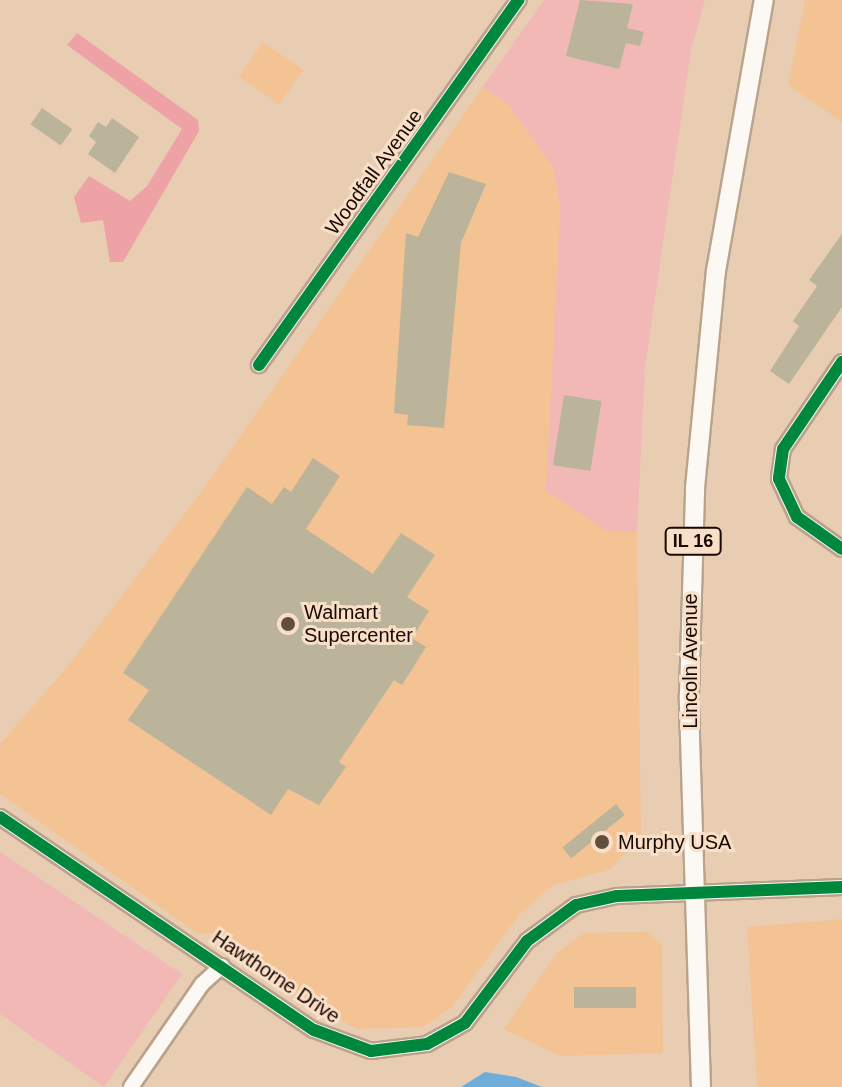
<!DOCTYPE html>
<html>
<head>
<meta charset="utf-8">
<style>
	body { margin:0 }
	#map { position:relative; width:842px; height:1087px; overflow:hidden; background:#e8cdb3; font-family:Helvetica,sans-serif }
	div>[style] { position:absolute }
	.built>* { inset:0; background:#f4c393; transform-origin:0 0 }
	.green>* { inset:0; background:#f1b8b6 }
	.forest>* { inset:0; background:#eea2a6 }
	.water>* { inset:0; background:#6eacd9 }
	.building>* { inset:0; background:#bbb49a; transform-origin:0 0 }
	.roads { filter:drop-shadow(2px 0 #baa38b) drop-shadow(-2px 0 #baa38b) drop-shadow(0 2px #baa38b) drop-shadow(0 -2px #baa38b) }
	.minor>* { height:14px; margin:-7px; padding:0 7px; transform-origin:7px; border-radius:7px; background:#fcf8f4 }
	.major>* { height:18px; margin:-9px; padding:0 9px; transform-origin:9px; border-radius:9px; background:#fcf8f4 }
	.cycleway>* { height:12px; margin:-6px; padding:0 6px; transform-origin:6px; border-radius:6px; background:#00873e }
	.dots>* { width:22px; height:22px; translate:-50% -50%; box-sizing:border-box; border:4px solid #f8dfc8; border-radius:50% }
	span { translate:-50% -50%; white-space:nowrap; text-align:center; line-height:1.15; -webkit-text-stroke:6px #f8dfc8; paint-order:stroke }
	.shield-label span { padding:2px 6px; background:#f8dfc8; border:2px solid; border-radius:6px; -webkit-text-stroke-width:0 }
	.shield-label { font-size:18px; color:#190900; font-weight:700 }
	.street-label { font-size:20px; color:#190900 }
	.poi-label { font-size:20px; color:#190900 }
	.left { translate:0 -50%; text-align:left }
</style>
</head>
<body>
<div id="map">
	<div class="built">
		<div style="clip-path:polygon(805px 0,842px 0,842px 122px,788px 85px)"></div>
		<div style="left:263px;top:42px;width:49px;height:42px;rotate:35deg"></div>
		<div style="clip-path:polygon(482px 88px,507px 103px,554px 169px,560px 210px,546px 491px,607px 530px,637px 532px,641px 836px,609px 870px,553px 885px,519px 915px,452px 1007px,423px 1027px,357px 1029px,268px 977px,268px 964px,221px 932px,198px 934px,0 794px,0 744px,67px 667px,205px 487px)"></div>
		<div style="clip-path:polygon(842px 919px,842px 1087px,757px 1087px,747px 927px)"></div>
		<div style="clip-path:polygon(647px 932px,662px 945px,663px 1053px,560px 1056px,504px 1029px,556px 954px,583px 933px)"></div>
	</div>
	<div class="green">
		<div style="clip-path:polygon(544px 0,705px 0,691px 50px,645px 368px,637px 532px,607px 531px,546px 491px,560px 210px,554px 169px,507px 103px,482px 88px)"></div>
		<div style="clip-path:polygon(0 852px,182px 974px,104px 1087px,0 1014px)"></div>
	</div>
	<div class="forest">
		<div style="clip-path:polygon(77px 33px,198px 120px,199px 131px,123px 262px,110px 262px,103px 220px,81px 223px,74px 197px,89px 176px,130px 201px,147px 186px,182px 129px,67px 45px)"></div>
	</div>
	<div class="water">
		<div style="clip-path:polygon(485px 1072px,516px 1077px,542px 1087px,461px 1087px)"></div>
	</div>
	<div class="building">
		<div style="clip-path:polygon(580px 0,633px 4px,627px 28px,644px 32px,640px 46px,626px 43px,619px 69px,566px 56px)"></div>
		<div style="left:42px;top:108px;width:37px;height:20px;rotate:35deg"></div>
		<div style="clip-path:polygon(112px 118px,139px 137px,115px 173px,88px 154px,96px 142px,89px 136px,98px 122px,106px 127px)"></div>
		<div style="clip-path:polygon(449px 172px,486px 184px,461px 243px,444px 428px,407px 425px,408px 415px,394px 413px,406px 233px,418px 237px)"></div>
		<div style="clip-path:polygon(842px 234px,842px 307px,789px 384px,770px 371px,799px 326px,793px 321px,817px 286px,809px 280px)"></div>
		<div style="left:564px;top:395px;width:38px;height:71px;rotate:9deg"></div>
		<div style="clip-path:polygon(313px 458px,340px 476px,306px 529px,373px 574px,401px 533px,435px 555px,407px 597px,429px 611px,412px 638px,426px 647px,402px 685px,394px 680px,339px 762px,346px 767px,319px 805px,288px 789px,271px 815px,128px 720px,149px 690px,123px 673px,247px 487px,272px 504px,284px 487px,291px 492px)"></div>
		<div style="left:616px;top:804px;width:14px;height:69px;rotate:51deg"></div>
		<div style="left:636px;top:987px;width:21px;height:62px;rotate:90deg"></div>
	</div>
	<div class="roads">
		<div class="minor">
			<div style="left:842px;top:362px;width:105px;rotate:124.1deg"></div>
			<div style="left:783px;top:449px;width:30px;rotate:98deg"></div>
			<div style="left:779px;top:479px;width:42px;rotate:64.7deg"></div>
			<div style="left:797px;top:517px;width:55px;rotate:35.4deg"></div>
			<div style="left:259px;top:365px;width:448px;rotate:-54.6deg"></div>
			<div style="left:0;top:817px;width:379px;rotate:34.2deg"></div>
			<div style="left:314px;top:1030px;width:61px;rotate:20.2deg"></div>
			<div style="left:371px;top:1051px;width:56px;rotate:-7.1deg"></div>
			<div style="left:427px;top:1044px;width:43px;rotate:-28.9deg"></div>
			<div style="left:465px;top:1023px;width:103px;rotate:-52.9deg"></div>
			<div style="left:527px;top:941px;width:61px;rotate:-36.3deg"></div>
			<div style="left:576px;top:905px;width:42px;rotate:-12.4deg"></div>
			<div style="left:617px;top:896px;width:225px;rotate:-2.3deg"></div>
			<div style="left:131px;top:1087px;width:125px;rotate:-55.4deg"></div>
			<div style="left:202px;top:984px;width:27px;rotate:-42deg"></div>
		</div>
		<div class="major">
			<div style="left:701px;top:1087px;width:392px;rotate:-91.8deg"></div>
			<div style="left:689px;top:695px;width:207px;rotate:-88.3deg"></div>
			<div style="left:695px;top:488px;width:218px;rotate:-84.5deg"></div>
			<div style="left:716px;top:271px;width:275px;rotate:-80deg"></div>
		</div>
	</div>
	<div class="cycleway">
		<div style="left:842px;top:362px;width:105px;rotate:124.1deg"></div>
		<div style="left:783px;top:449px;width:30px;rotate:98deg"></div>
		<div style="left:779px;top:479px;width:42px;rotate:64.7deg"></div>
		<div style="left:797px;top:517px;width:55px;rotate:35.4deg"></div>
		<div style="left:259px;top:365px;width:448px;rotate:-54.6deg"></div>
		<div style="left:0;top:817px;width:379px;rotate:34.2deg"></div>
		<div style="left:314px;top:1030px;width:61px;rotate:20.2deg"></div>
		<div style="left:371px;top:1051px;width:56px;rotate:-7.1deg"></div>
		<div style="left:427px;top:1044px;width:43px;rotate:-28.9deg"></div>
		<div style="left:465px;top:1023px;width:103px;rotate:-52.9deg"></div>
		<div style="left:527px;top:941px;width:61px;rotate:-36.3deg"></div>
		<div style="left:576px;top:905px;width:42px;rotate:-12.4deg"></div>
		<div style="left:617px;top:896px;width:225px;rotate:-2.3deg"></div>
	</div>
	<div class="dots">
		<div style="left:288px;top:624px;background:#614e3f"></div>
		<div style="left:602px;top:842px;background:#614e3f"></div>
	</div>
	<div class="shield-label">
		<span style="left:693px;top:541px">IL 16</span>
	</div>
	<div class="street-label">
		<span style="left:374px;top:172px;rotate:-54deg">Woodfall Avenue</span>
		<span style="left:690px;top:661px;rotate:-90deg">Lincoln Avenue</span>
		<span style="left:276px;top:977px;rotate:34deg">Hawthorne Drive</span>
	</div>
	<div class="poi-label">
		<span class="left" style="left:304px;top:624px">Walmart<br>Supercenter</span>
		<span class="left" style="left:618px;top:842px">Murphy USA</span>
	</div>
</div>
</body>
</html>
